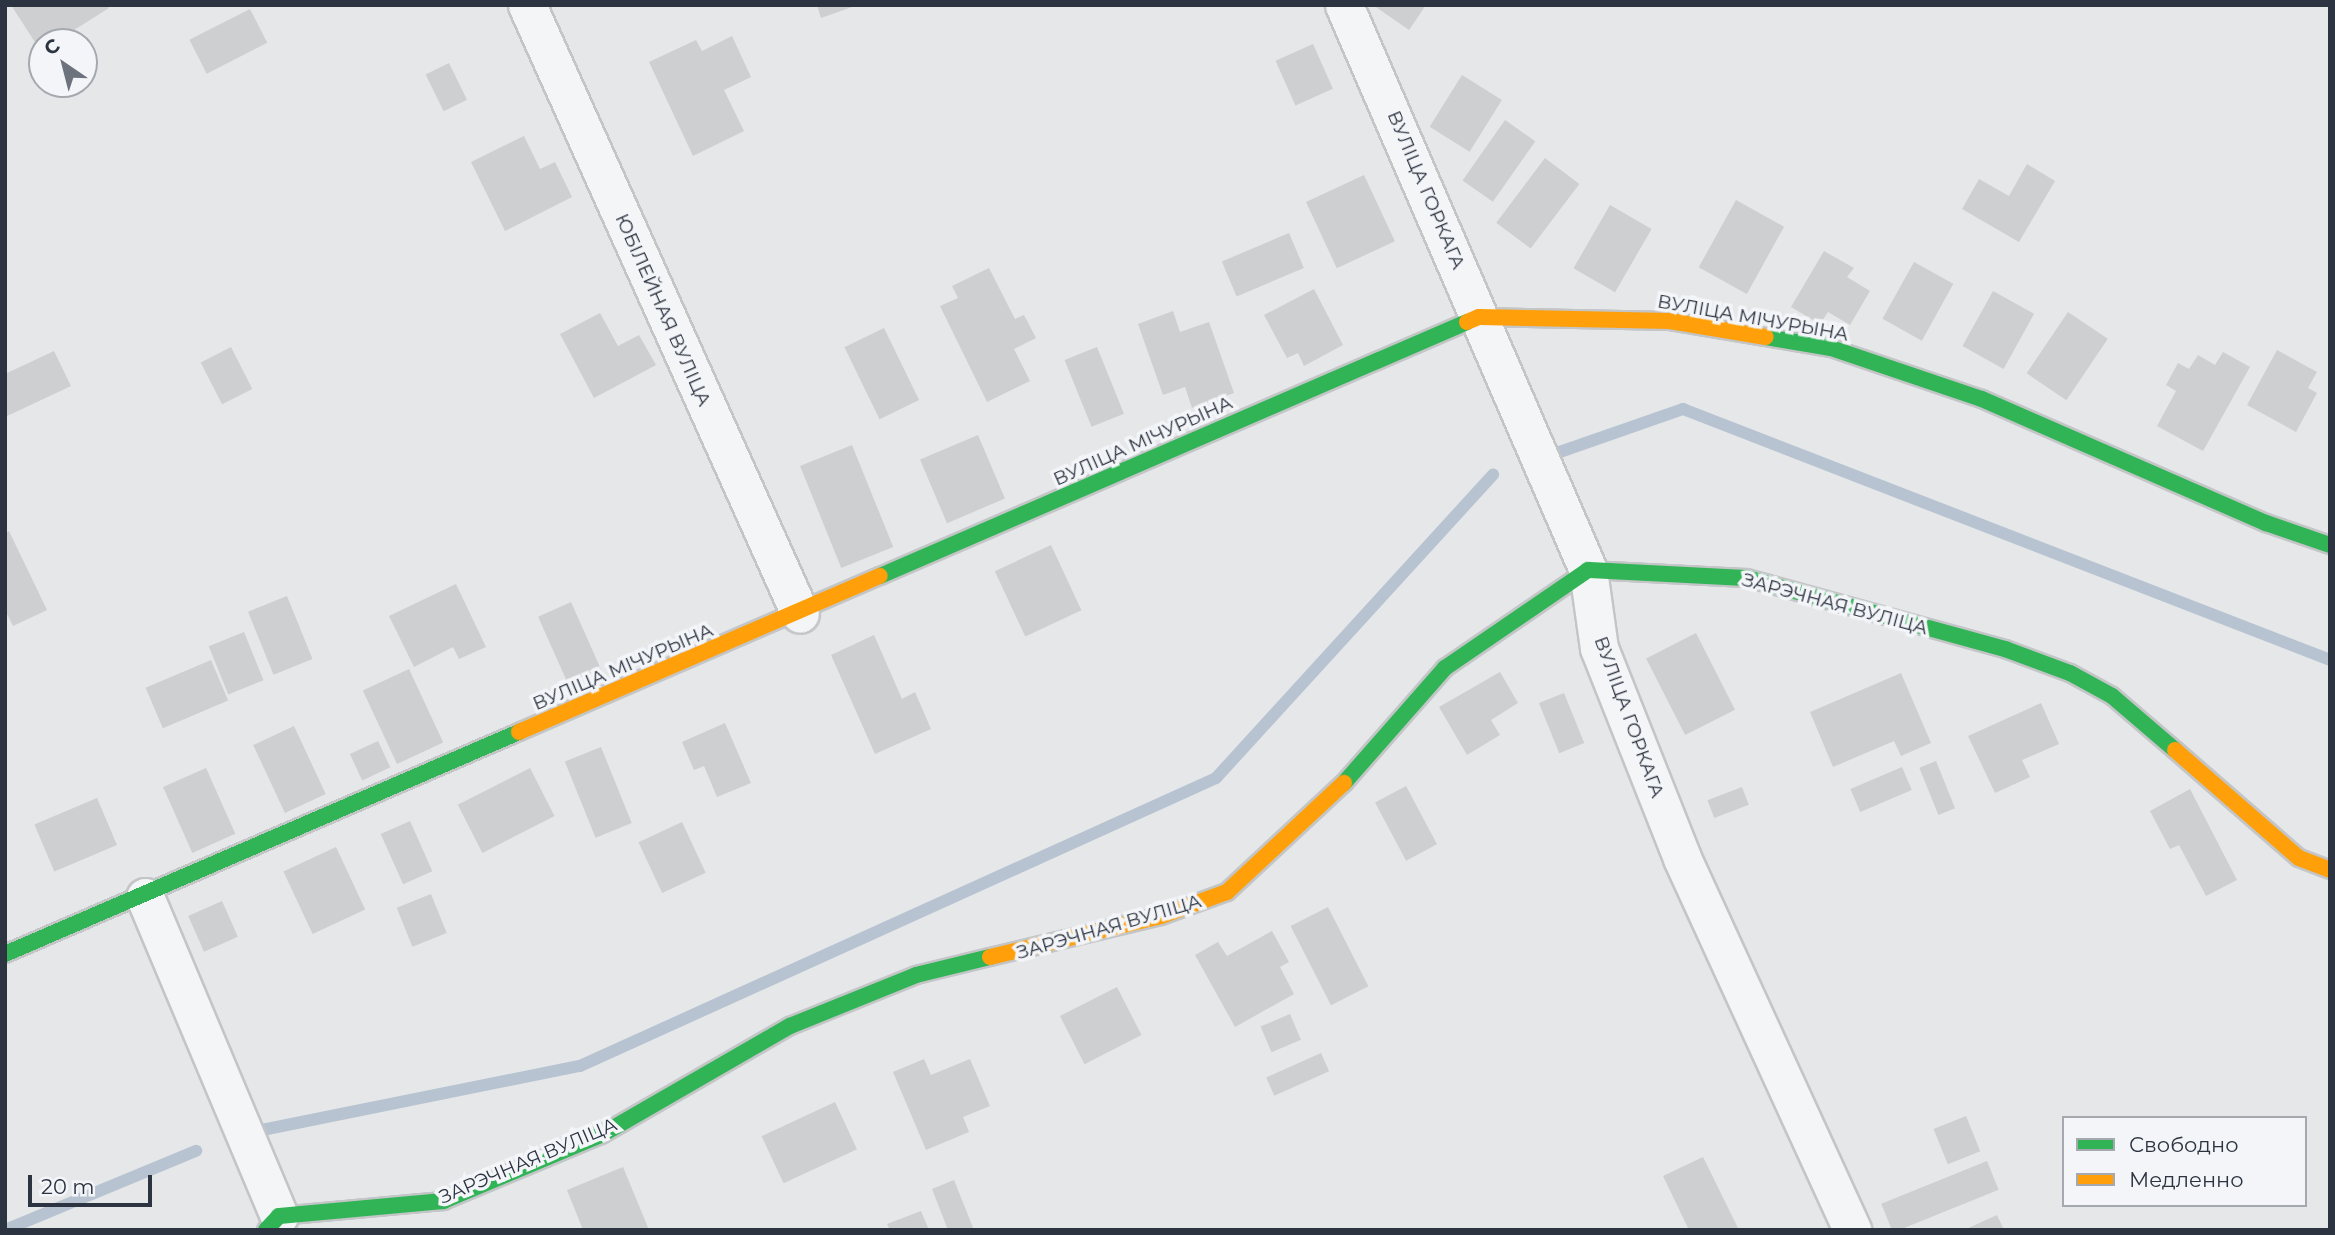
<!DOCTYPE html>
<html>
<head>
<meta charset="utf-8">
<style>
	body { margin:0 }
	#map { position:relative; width:2335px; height:1235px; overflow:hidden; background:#e5e7e9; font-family:Montserrat,sans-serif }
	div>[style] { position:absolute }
	.stream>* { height:12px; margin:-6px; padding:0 6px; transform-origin:6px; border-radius:6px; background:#b7c3d0 }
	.building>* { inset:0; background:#cdcfd1; transform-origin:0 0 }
	.roads { filter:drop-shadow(2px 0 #c3c5c7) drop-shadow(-2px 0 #c3c5c7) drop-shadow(0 2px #c3c5c7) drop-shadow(0 -2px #c3c5c7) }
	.street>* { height:37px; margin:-18.5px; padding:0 18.5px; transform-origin:18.5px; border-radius:18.5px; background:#f4f5f6 }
	.fast>* { height:16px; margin:-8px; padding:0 8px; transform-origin:8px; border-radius:8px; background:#30b455 }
	.slow>* { height:16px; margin:-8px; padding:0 8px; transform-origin:8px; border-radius:8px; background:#ff9f0a }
	span { translate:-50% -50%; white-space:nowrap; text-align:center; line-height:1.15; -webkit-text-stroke:7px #f3f5f8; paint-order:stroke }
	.street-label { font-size:19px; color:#2d3441 }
	.frame { position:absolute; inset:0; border:7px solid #2d3441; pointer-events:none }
	.legend { position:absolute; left:2062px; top:1116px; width:245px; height:91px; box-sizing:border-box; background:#f3f5f8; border:2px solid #a4a8af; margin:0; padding:9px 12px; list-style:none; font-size:21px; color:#2d3441 }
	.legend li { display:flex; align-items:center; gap:14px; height:35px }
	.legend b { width:35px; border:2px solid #a4a8af }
	.north { position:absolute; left:28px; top:28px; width:70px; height:70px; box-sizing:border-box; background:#f3f5f8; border:2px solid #a4a8af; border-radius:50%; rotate:325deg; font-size:19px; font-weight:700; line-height:28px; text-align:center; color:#2d3441 }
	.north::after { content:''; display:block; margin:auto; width:24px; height:32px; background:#6d737c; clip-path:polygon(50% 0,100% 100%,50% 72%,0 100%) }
	.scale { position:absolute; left:28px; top:1175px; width:124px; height:32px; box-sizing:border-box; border:4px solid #2d3441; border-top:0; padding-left:9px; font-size:21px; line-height:24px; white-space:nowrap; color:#2d3441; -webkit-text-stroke:5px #f3f5f8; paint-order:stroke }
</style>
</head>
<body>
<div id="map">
	<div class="stream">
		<div style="left:1554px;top:454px;width:137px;rotate:-19.2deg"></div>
		<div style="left:1683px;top:409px;width:694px;rotate:21.2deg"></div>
		<div style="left:257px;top:1131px;width:329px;rotate:-11.4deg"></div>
		<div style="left:580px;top:1066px;width:698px;rotate:-24.36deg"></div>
		<div style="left:1216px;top:778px;width:411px;rotate:-47.6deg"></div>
		<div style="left:5px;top:1230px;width:207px;rotate:-22.5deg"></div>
	</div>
	<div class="building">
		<div style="clip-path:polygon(11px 5px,107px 5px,109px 8px,55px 42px,42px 42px,42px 53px)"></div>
		<div style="clip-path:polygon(817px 5px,855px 5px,855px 6px,821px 18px)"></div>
		<div style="clip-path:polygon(1373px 5px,1426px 5px,1409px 30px)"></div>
		<div style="left:250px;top:9px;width:38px;height:68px;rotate:63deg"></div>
		<div style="clip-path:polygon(732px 36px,751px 77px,724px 90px,744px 131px,693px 156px,649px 62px,696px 40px,702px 51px)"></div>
		<div style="left:1313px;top:44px;width:49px;height:41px;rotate:66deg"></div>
		<div style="left:449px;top:63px;width:41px;height:26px;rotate:64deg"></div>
		<div style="left:1462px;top:75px;width:47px;height:61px;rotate:32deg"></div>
		<div style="left:1505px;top:120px;width:37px;height:74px;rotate:35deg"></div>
		<div style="clip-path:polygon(524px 136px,540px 169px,555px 162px,572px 197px,505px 231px,471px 162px)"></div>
		<div style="left:1545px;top:158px;width:43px;height:81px;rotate:37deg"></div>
		<div style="clip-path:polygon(2027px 164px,2055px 181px,2019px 242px,1962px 209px,1979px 179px,2009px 196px)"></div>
		<div style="left:1364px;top:175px;width:73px;height:64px;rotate:65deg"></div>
		<div style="left:1736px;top:200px;width:55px;height:77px;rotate:29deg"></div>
		<div style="left:1610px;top:205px;width:48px;height:73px;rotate:30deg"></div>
		<div style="left:1289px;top:233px;width:38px;height:73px;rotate:67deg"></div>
		<div style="clip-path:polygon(1824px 251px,1854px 268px,1847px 277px,1870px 291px,1850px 325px,1828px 312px,1820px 324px,1791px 307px)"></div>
		<div style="left:1914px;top:262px;width:45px;height:65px;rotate:29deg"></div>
		<div style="clip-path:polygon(989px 268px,1015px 319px,1024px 315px,1036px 338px,1014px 349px,1030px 381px,987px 402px,940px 306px,958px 298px,952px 286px)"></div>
		<div style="clip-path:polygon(1314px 289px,1343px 345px,1304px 366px,1298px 353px,1287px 358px,1264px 315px)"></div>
		<div style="left:1993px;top:291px;width:47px;height:63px;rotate:29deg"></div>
		<div style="clip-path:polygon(1173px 311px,1180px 332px,1209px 322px,1234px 393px,1192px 408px,1185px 387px,1163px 395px,1138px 324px)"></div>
		<div style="left:2068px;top:312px;width:48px;height:74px;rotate:34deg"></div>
		<div style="clip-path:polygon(600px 313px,618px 346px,639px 335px,656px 365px,594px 398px,560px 334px)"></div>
		<div style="left:884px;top:328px;width:80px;height:44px;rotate:64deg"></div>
		<div style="left:231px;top:347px;width:47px;height:34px;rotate:63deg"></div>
		<div style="left:1097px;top:347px;width:72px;height:35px;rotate:68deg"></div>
		<div style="clip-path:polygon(2277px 350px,2317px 372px,2308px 388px,2317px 393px,2296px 432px,2247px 405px)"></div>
		<div style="clip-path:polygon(54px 351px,71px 386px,5px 417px,5px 374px)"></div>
		<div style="clip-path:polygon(2223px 352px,2250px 367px,2203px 451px,2157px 426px,2176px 391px,2166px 385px,2178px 363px,2189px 369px,2198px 355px,2215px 365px)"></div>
		<div style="left:978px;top:435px;width:69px;height:63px;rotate:67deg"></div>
		<div style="left:852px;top:445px;width:110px;height:56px;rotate:68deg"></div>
		<div style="clip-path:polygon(9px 531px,47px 610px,13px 626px,5px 610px,5px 533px)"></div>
		<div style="left:1051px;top:545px;width:72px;height:62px;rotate:65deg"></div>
		<div style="clip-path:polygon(456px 584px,486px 647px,459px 659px,453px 647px,414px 667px,389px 616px)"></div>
		<div style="left:287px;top:596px;width:68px;height:42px;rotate:68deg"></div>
		<div style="left:571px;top:602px;width:73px;height:36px;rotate:66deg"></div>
		<div style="left:244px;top:632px;width:52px;height:38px;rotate:68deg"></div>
		<div style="left:1696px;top:633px;width:86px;height:56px;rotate:63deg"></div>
		<div style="clip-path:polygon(874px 635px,902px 699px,915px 692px,931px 729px,875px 754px,831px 655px)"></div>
		<div style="left:211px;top:660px;width:44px;height:71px;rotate:67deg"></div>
		<div style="left:409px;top:669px;width:81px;height:51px;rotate:65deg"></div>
		<div style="clip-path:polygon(1500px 672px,1518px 703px,1491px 720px,1500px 735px,1467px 755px,1439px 707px)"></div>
		<div style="clip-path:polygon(1901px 673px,1931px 743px,1901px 756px,1894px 741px,1833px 767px,1810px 712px)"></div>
		<div style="left:1564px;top:693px;width:54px;height:27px;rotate:68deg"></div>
		<div style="clip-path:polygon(2041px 703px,2059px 744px,2022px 760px,2030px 777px,1995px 793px,1968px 736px)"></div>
		<div style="clip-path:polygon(725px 723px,751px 783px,717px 797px,704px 766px,694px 770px,682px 742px)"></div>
		<div style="left:294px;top:726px;width:75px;height:45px;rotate:65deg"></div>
		<div style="left:378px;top:741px;width:29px;height:31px;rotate:65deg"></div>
		<div style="left:601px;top:747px;width:82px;height:39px;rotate:68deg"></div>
		<div style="left:1936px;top:761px;width:51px;height:18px;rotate:68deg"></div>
		<div style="left:1902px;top:767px;width:25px;height:56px;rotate:67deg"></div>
		<div style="left:206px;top:768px;width:72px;height:47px;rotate:66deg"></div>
		<div style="left:530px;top:768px;width:54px;height:81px;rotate:63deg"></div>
		<div style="left:1406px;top:786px;width:66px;height:35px;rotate:62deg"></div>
		<div style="left:1742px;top:787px;width:19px;height:37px;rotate:69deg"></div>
		<div style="clip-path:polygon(2190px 789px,2237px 880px,2206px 896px,2179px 845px,2170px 849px,2150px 811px)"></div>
		<div style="left:97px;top:798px;width:51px;height:68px;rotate:67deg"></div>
		<div style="left:410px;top:821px;width:55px;height:32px;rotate:66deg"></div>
		<div style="left:682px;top:822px;width:56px;height:48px;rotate:65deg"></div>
		<div style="left:336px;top:847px;width:69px;height:58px;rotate:65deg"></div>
		<div style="left:431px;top:894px;width:42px;height:37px;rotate:68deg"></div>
		<div style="left:222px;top:901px;width:39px;height:37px;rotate:66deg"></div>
		<div style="left:1328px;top:907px;width:89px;height:42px;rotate:63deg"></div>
		<div style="clip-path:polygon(1272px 931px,1289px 962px,1280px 967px,1294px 994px,1235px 1027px,1195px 955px,1218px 942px,1227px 956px)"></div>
		<div style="left:1117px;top:987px;width:54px;height:64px;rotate:63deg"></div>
		<div style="left:1290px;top:1014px;width:28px;height:32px;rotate:67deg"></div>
		<div style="left:1321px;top:1053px;width:20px;height:60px;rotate:66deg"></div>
		<div style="clip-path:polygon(924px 1059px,931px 1075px,970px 1059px,990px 1106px,963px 1117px,969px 1132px,926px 1150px,893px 1072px)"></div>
		<div style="left:835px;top:1102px;width:52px;height:81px;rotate:65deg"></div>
		<div style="left:1966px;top:1116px;width:38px;height:35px;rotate:68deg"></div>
		<div style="clip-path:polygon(1703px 1157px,1738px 1228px,1733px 1230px,1689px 1230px,1663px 1176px)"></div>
		<div style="left:1987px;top:1161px;width:31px;height:114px;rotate:68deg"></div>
		<div style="clip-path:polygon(623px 1167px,649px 1230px,583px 1230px,567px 1190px)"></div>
		<div style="clip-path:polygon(954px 1180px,974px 1230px,948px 1230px,932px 1189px)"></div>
		<div style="clip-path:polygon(921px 1211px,929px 1230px,890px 1230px,887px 1224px)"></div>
		<div style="clip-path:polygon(1997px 1215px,2004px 1230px,1964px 1230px)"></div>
	</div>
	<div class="roads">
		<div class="street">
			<div style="left:527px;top:5px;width:667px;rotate:65.85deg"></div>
			<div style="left:1344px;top:5px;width:615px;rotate:66.64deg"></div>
			<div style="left:1588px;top:570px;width:79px;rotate:82deg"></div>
			<div style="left:1599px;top:648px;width:226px;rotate:68.4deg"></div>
			<div style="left:1682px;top:858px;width:409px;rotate:65.4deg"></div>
			<div style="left:145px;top:897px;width:346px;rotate:67.2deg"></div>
		</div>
		<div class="fast">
			<div style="left:1766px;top:337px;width:66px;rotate:9.6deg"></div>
			<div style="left:1831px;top:348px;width:159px;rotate:18.7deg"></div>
			<div style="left:1982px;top:399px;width:310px;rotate:23.6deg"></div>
			<div style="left:2266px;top:523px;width:68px;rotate:19deg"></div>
			<div style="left:880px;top:576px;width:640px;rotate:-23.4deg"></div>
			<div style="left:1344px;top:783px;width:153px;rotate:-48.7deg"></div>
			<div style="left:1445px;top:668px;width:173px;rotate:-34.4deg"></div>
			<div style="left:1588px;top:570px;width:159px;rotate:2.9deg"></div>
			<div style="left:1747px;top:578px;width:268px;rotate:15.4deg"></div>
			<div style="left:2005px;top:649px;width:69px;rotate:20.3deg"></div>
			<div style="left:2070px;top:673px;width:48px;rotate:28.7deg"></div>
			<div style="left:2112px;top:696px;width:83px;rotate:40.6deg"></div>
			<div style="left:5px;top:954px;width:560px;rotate:-23.36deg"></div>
			<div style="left:266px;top:1230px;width:19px;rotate:-47deg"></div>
			<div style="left:279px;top:1216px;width:165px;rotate:-5.2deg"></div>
			<div style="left:443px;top:1201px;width:171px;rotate:-22.7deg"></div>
			<div style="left:601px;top:1135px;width:218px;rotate:-30deg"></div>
			<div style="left:790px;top:1026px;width:136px;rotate:-22deg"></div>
			<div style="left:916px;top:975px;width:76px;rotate:-13.7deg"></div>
		</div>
		<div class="slow">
			<div style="left:1467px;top:322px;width:13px;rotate:-23deg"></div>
			<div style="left:1479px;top:317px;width:191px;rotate:1.2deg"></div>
			<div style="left:1670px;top:321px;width:97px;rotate:9.5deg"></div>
			<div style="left:519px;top:732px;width:393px;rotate:-23.4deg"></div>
			<div style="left:2175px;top:750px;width:164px;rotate:41.1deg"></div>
			<div style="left:2299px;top:858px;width:33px;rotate:21deg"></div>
			<div style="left:990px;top:957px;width:176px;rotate:-13.5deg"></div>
			<div style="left:1161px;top:916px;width:70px;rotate:-20deg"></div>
			<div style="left:1227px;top:892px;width:160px;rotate:-43deg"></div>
		</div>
	</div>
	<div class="street-label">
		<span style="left:1426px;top:190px;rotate:67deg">ВУЛІЦА ГОРКАГА</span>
		<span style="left:663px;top:310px;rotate:66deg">ЮБІЛЕЙНАЯ ВУЛІЦА</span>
		<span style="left:1753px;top:318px;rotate:10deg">ВУЛІЦА МІЧУРЫНА</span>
		<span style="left:1143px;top:441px;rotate:-24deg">ВУЛІЦА МІЧУРЫНА</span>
		<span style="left:1835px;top:604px;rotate:15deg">ЗАРЭЧНАЯ ВУЛІЦА</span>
		<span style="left:623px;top:667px;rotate:-23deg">ВУЛІЦА МІЧУРЫНА</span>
		<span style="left:1629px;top:717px;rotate:70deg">ВУЛІЦА ГОРКАГА</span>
		<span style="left:1109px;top:927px;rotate:-16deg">ЗАРЭЧНАЯ ВУЛІЦА</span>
		<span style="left:528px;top:1161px;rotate:-23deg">ЗАРЭЧНАЯ ВУЛІЦА</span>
	</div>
	<div class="frame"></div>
	<ul class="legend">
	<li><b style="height:9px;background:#30b455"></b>Свободно</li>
	<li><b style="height:9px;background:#ff9f0a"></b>Медленно</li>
	</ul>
	<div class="north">С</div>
	<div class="scale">20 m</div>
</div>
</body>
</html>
